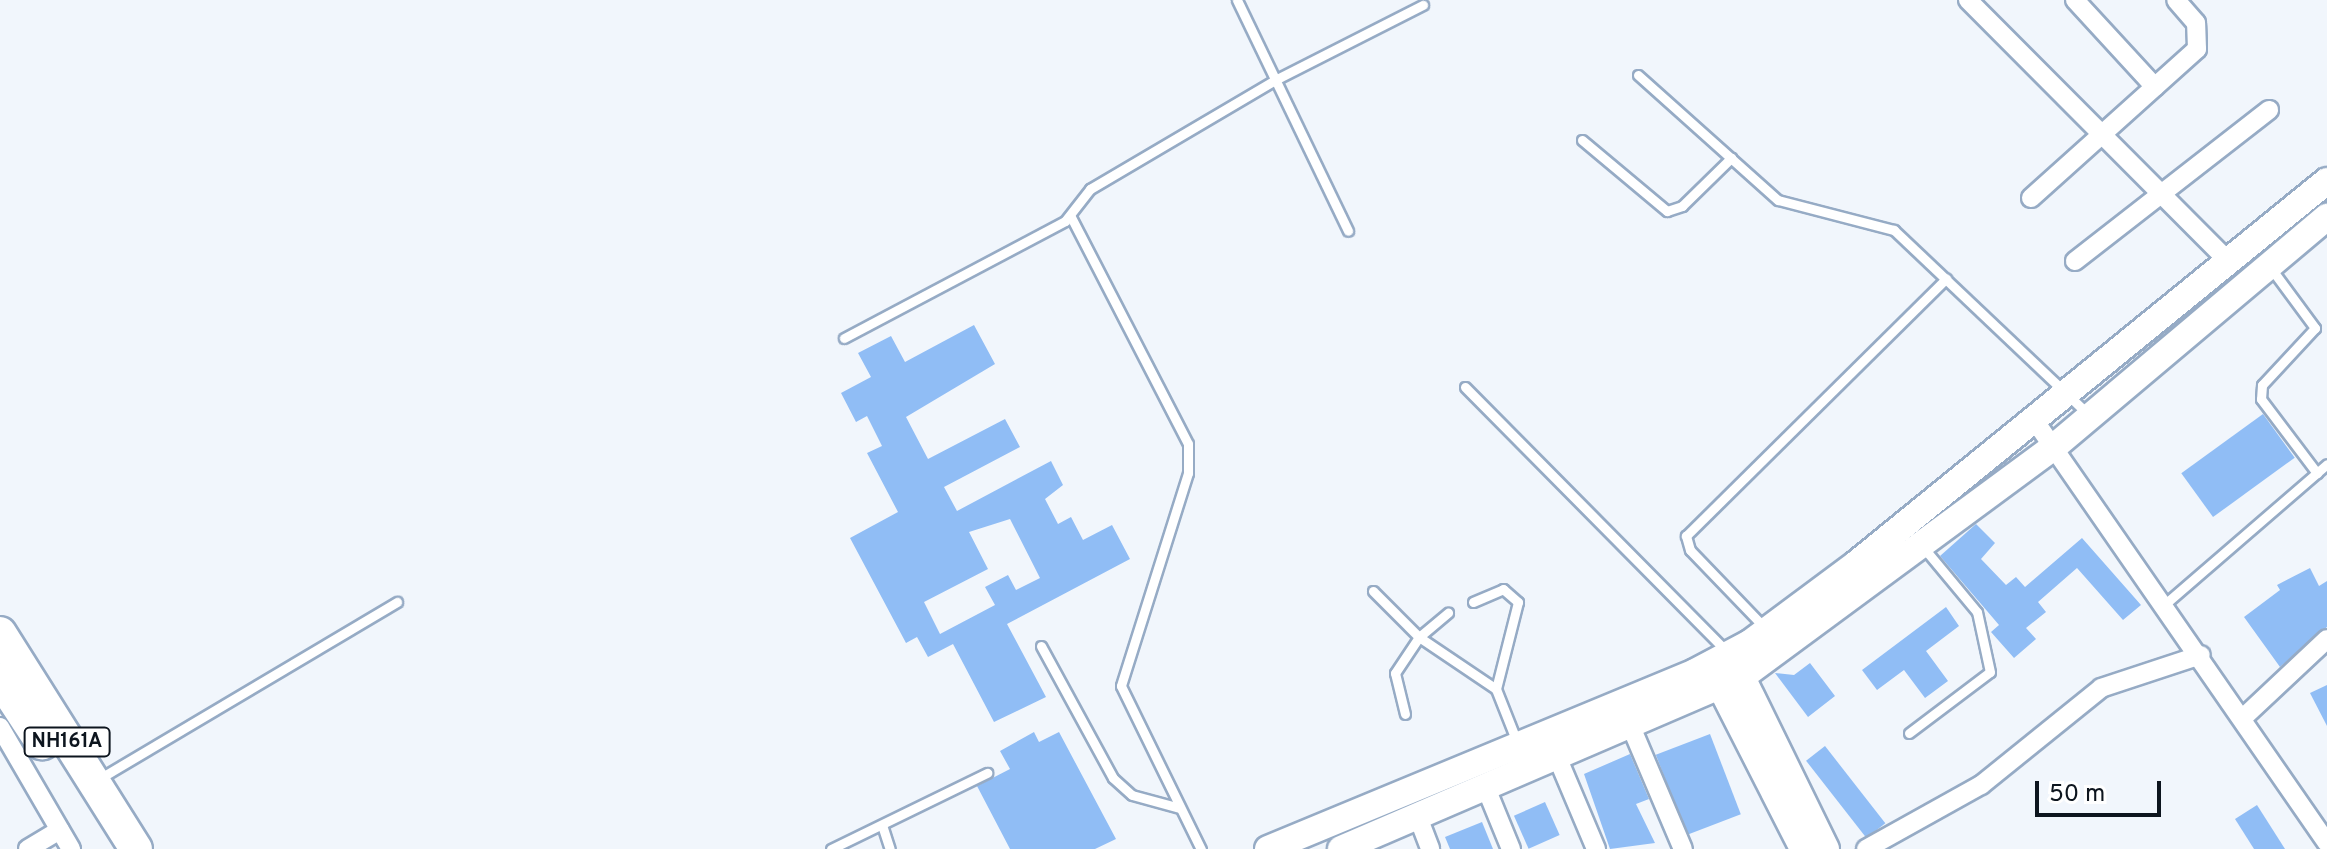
<!DOCTYPE html>
<html>
<head>
<meta charset="utf-8">
<style>
	body { margin:0 }
	#map { position:relative; width:2327px; height:849px; overflow:hidden; background:#f1f6fc; font-family:Overpass,sans-serif }
	div>[style] { position:absolute }
	.building>* { inset:0; background:#90bdf5; transform-origin:0 0 }
	.roads { filter:drop-shadow(2px 0 #96abc5) drop-shadow(-2px 0 #96abc5) drop-shadow(0 2px #96abc5) drop-shadow(0 -2px #96abc5) }
	.lane>* { height:9px; margin:-4.5px; padding:0 4.5px; transform-origin:4.5px; border-radius:4.5px; background:#fff }
	.street>* { height:18px; margin:-9px; padding:0 9px; transform-origin:9px; border-radius:9px; background:#fff }
	.secondary>* { height:26px; margin:-13px; padding:0 13px; transform-origin:13px; border-radius:13px; background:#fff }
	.highway>* { height:32px; margin:-16px; padding:0 16px; transform-origin:16px; border-radius:16px; background:#fff }
	span { translate:-50% -50%; white-space:nowrap; text-align:center; line-height:1.15; -webkit-text-stroke:6px #fff; paint-order:stroke }
	.shield-label span { padding:2px 6px; background:#fff; border:2px solid; border-radius:6px; -webkit-text-stroke-width:0 }
	.shield-label { font-size:20px; color:#0d151e; font-weight:700 }
	.scale { position:absolute; left:2035px; top:781px; width:126px; height:36px; box-sizing:border-box; border:4px solid #0d151e; border-top:0; padding-left:10px; font-size:24px; line-height:28px; white-space:nowrap; color:#0d151e; -webkit-text-stroke:6px #fff; paint-order:stroke }
</style>
</head>
<body>
<div id="map">
	<div class="building">
		<div style="clip-path:polygon(evenodd,974px 325px,995px 364px,906px 417px,928px 459px,1005px 419px,1020px 447px,944px 487px,957px 511px,1051px 461px,1063px 485px,1045px 499px,1058px 524px,1071px 517px,1083px 540px,1112px 525px,1130px 559px,1007px 624px,1046px 697px,994px 722px,953px 644px,928px 657px,917px 637px,906px 643px,850px 538px,898px 512px,867px 453px,882px 446px,867px 416px,856px 422px,841px 393px,871px 377px,858px 353px,891px 336px,905px 362px,974px 325px,1010px 519px,1040px 578px,1016px 590px,1008px 575px,985px 587px,995px 605px,940px 634px,924px 602px,988px 569px,969px 532px,1010px 519px)"></div>
		<div style="left:2263px;top:414px;width:54px;height:101px;rotate:54deg"></div>
		<div style="clip-path:polygon(1976px 524px,1995px 543px,1981px 559px,2006px 585px,2016px 577px,2025px 587px,2082px 538px,2141px 605px,2123px 620px,2077px 568px,2038px 602px,2046px 612px,2026px 628px,2036px 639px,2014px 658px,1991px 632px,1999px 625px,1940px 556px)"></div>
		<div style="clip-path:polygon(2310px 568px,2319px 586px,2327px 581px,2327px 627px,2280px 667px,2244px 617px,2280px 590px,2277px 585px)"></div>
		<div style="clip-path:polygon(1946px 607px,1959px 626px,1926px 651px,1948px 681px,1925px 698px,1904px 670px,1877px 690px,1862px 670px)"></div>
		<div style="clip-path:polygon(1810px 663px,1835px 696px,1808px 717px,1775px 673px,1794px 675px)"></div>
		<div style="clip-path:polygon(2327px 685px,2327px 726px,2310px 693px)"></div>
		<div style="clip-path:polygon(1034px 732px,1039px 742px,1059px 732px,1116px 839px,1095px 849px,1010px 849px,977px 786px,1010px 769px,1000px 751px)"></div>
		<div style="left:1710px;top:734px;width:86px;height:58px;rotate:69deg"></div>
		<div style="left:1825px;top:746px;width:98px;height:24px;rotate:52deg"></div>
		<div style="clip-path:polygon(1630px 754px,1649px 799px,1636px 804px,1655px 843px,1610px 849px,1584px 774px)"></div>
		<div style="left:1545px;top:802px;width:36px;height:34px;rotate:66deg"></div>
		<div style="clip-path:polygon(2257px 805px,2285px 849px,2254px 849px,2235px 819px)"></div>
		<div style="clip-path:polygon(1482px 822px,1493px 849px,1450px 849px,1445px 837px)"></div>
	</div>
	<div class="roads">
		<div class="lane">
			<div style="left:1237px;top:0;width:256px;rotate:64.3deg"></div>
			<div style="left:1638px;top:75px;width:188px;rotate:41.8deg"></div>
			<div style="left:1778px;top:200px;width:120px;rotate:14.5deg"></div>
			<div style="left:1894px;top:230px;width:267px;rotate:43.5deg"></div>
			<div style="left:1582px;top:140px;width:111px;rotate:39.9deg"></div>
			<div style="left:1667px;top:211px;width:16px;rotate:-18deg"></div>
			<div style="left:1682px;top:206px;width:69px;rotate:-44.4deg"></div>
			<div style="left:1071px;top:217px;width:255px;rotate:62.7deg"></div>
			<div style="left:1188px;top:444px;width:29px;rotate:90deg"></div>
			<div style="left:1188px;top:473px;width:223px;rotate:107.5deg"></div>
			<div style="left:1121px;top:686px;width:182px;rotate:63.9deg"></div>
			<div style="left:2270px;top:267px;width:76px;rotate:53.6deg"></div>
			<div style="left:2315px;top:328px;width:78px;rotate:132.9deg"></div>
			<div style="left:2262px;top:385px;width:14px;rotate:94deg"></div>
			<div style="left:2261px;top:399px;width:93px;rotate:52.9deg"></div>
			<div style="left:844px;top:338px;width:250px;rotate:-27.9deg"></div>
			<div style="left:1065px;top:221px;width:41px;rotate:-52deg"></div>
			<div style="left:1090px;top:189px;width:215px;rotate:-30.5deg"></div>
			<div style="left:1275px;top:80px;width:166px;rotate:-26.9deg"></div>
			<div style="left:1465px;top:387px;width:373px;rotate:45.3deg"></div>
			<div style="left:1373px;top:591px;width:65px;rotate:45deg"></div>
			<div style="left:1419px;top:637px;width:93px;rotate:34deg"></div>
			<div style="left:1473px;top:602px;width:33px;rotate:-23deg"></div>
			<div style="left:1503px;top:589px;width:20px;rotate:41deg"></div>
			<div style="left:1518px;top:602px;width:90px;rotate:104.2deg"></div>
			<div style="left:1496px;top:689px;width:57px;rotate:68.4deg"></div>
			<div style="left:2165px;top:604px;width:214px;rotate:-40.8deg"></div>
			<div style="left:1765px;top:628px;width:108px;rotate:-133.9deg"></div>
			<div style="left:1690px;top:550px;width:15px;rotate:-106deg"></div>
			<div style="left:1686px;top:536px;width:366px;rotate:-44.7deg"></div>
			<div style="left:1041px;top:646px;width:150px;rotate:61.4deg"></div>
			<div style="left:1113px;top:778px;width:25px;rotate:42deg"></div>
			<div style="left:1132px;top:795px;width:50px;rotate:15.2deg"></div>
			<div style="left:1405px;top:714px;width:42px;rotate:-103.7deg"></div>
			<div style="left:1395px;top:673px;width:43px;rotate:-56.3deg"></div>
			<div style="left:1419px;top:637px;width:38px;rotate:-40deg"></div>
			<div style="left:1909px;top:733px;width:101px;rotate:-37deg"></div>
			<div style="left:1990px;top:672px;width:61px;rotate:-102.2deg"></div>
			<div style="left:1977px;top:612px;width:85px;rotate:-129.7deg"></div>
			<div style="left:97px;top:780px;width:349px;rotate:-30.7deg"></div>
			<div style="left:882px;top:825px;width:25px;rotate:72deg"></div>
			<div style="left:831px;top:849px;width:174px;rotate:-26deg"></div>
		</div>
		<div class="street">
			<div style="left:1968px;top:0;width:368px;rotate:45.1deg"></div>
			<div style="left:2075px;top:0;width:118px;rotate:47.4deg"></div>
			<div style="left:2031px;top:198px;width:223px;rotate:-41.9deg"></div>
			<div style="left:2197px;top:49px;width:26px;rotate:-92deg"></div>
			<div style="left:2196px;top:23px;width:30px;rotate:-131deg"></div>
			<div style="left:2075px;top:261px;width:246px;rotate:-37.9deg"></div>
			<div style="left:2035px;top:421px;width:513px;rotate:55.32deg"></div>
			<div style="left:2245px;top:716px;width:112px;rotate:-43.2deg"></div>
			<div style="left:0;top:727px;width:141px;rotate:59.8deg"></div>
			<div style="left:1632px;top:729px;width:130px;rotate:67deg"></div>
			<div style="left:1558px;top:759px;width:98px;rotate:67.1deg"></div>
			<div style="left:1486px;top:788px;width:66px;rotate:67.7deg"></div>
			<div style="left:1418px;top:817px;width:34px;rotate:69deg"></div>
			<div style="left:28px;top:849px;width:37px;rotate:-31deg"></div>
			<div style="left:1866px;top:849px;width:132px;rotate:-29.1deg"></div>
			<div style="left:1981px;top:785px;width:154px;rotate:-38.9deg"></div>
			<div style="left:2101px;top:688px;width:105px;rotate:-18.3deg"></div>
		</div>
		<div class="secondary">
			<div style="left:1734px;top:661px;width:209px;rotate:63.9deg"></div>
			<div style="left:1714px;top:674px;width:196px;rotate:63deg"></div>
			<div style="left:1268px;top:849px;width:462px;rotate:-22.5deg"></div>
			<div style="left:1695px;top:672px;width:62px;rotate:-27.8deg"></div>
			<div style="left:1750px;top:643px;width:132px;rotate:-36.7deg"></div>
			<div style="left:1856px;top:564px;width:607px;rotate:-39.12deg"></div>
			<div style="left:1341px;top:849px;width:438px;rotate:-23.3deg"></div>
			<div style="left:1743px;top:676px;width:388px;rotate:-36.4deg"></div>
			<div style="left:2055px;top:446px;width:356px;rotate:-40.1deg"></div>
		</div>
		<div class="highway">
			<div style="left:0;top:633px;width:255px;rotate:57.8deg"></div>
			<div style="left:0;top:679px;width:77px;rotate:56.7deg"></div>
		</div>
	</div>
	<div class="shield-label">
		<span style="left:67px;top:742px">NH161A</span>
	</div>
	<div class="scale">50 m</div>
</div>
</body>
</html>
